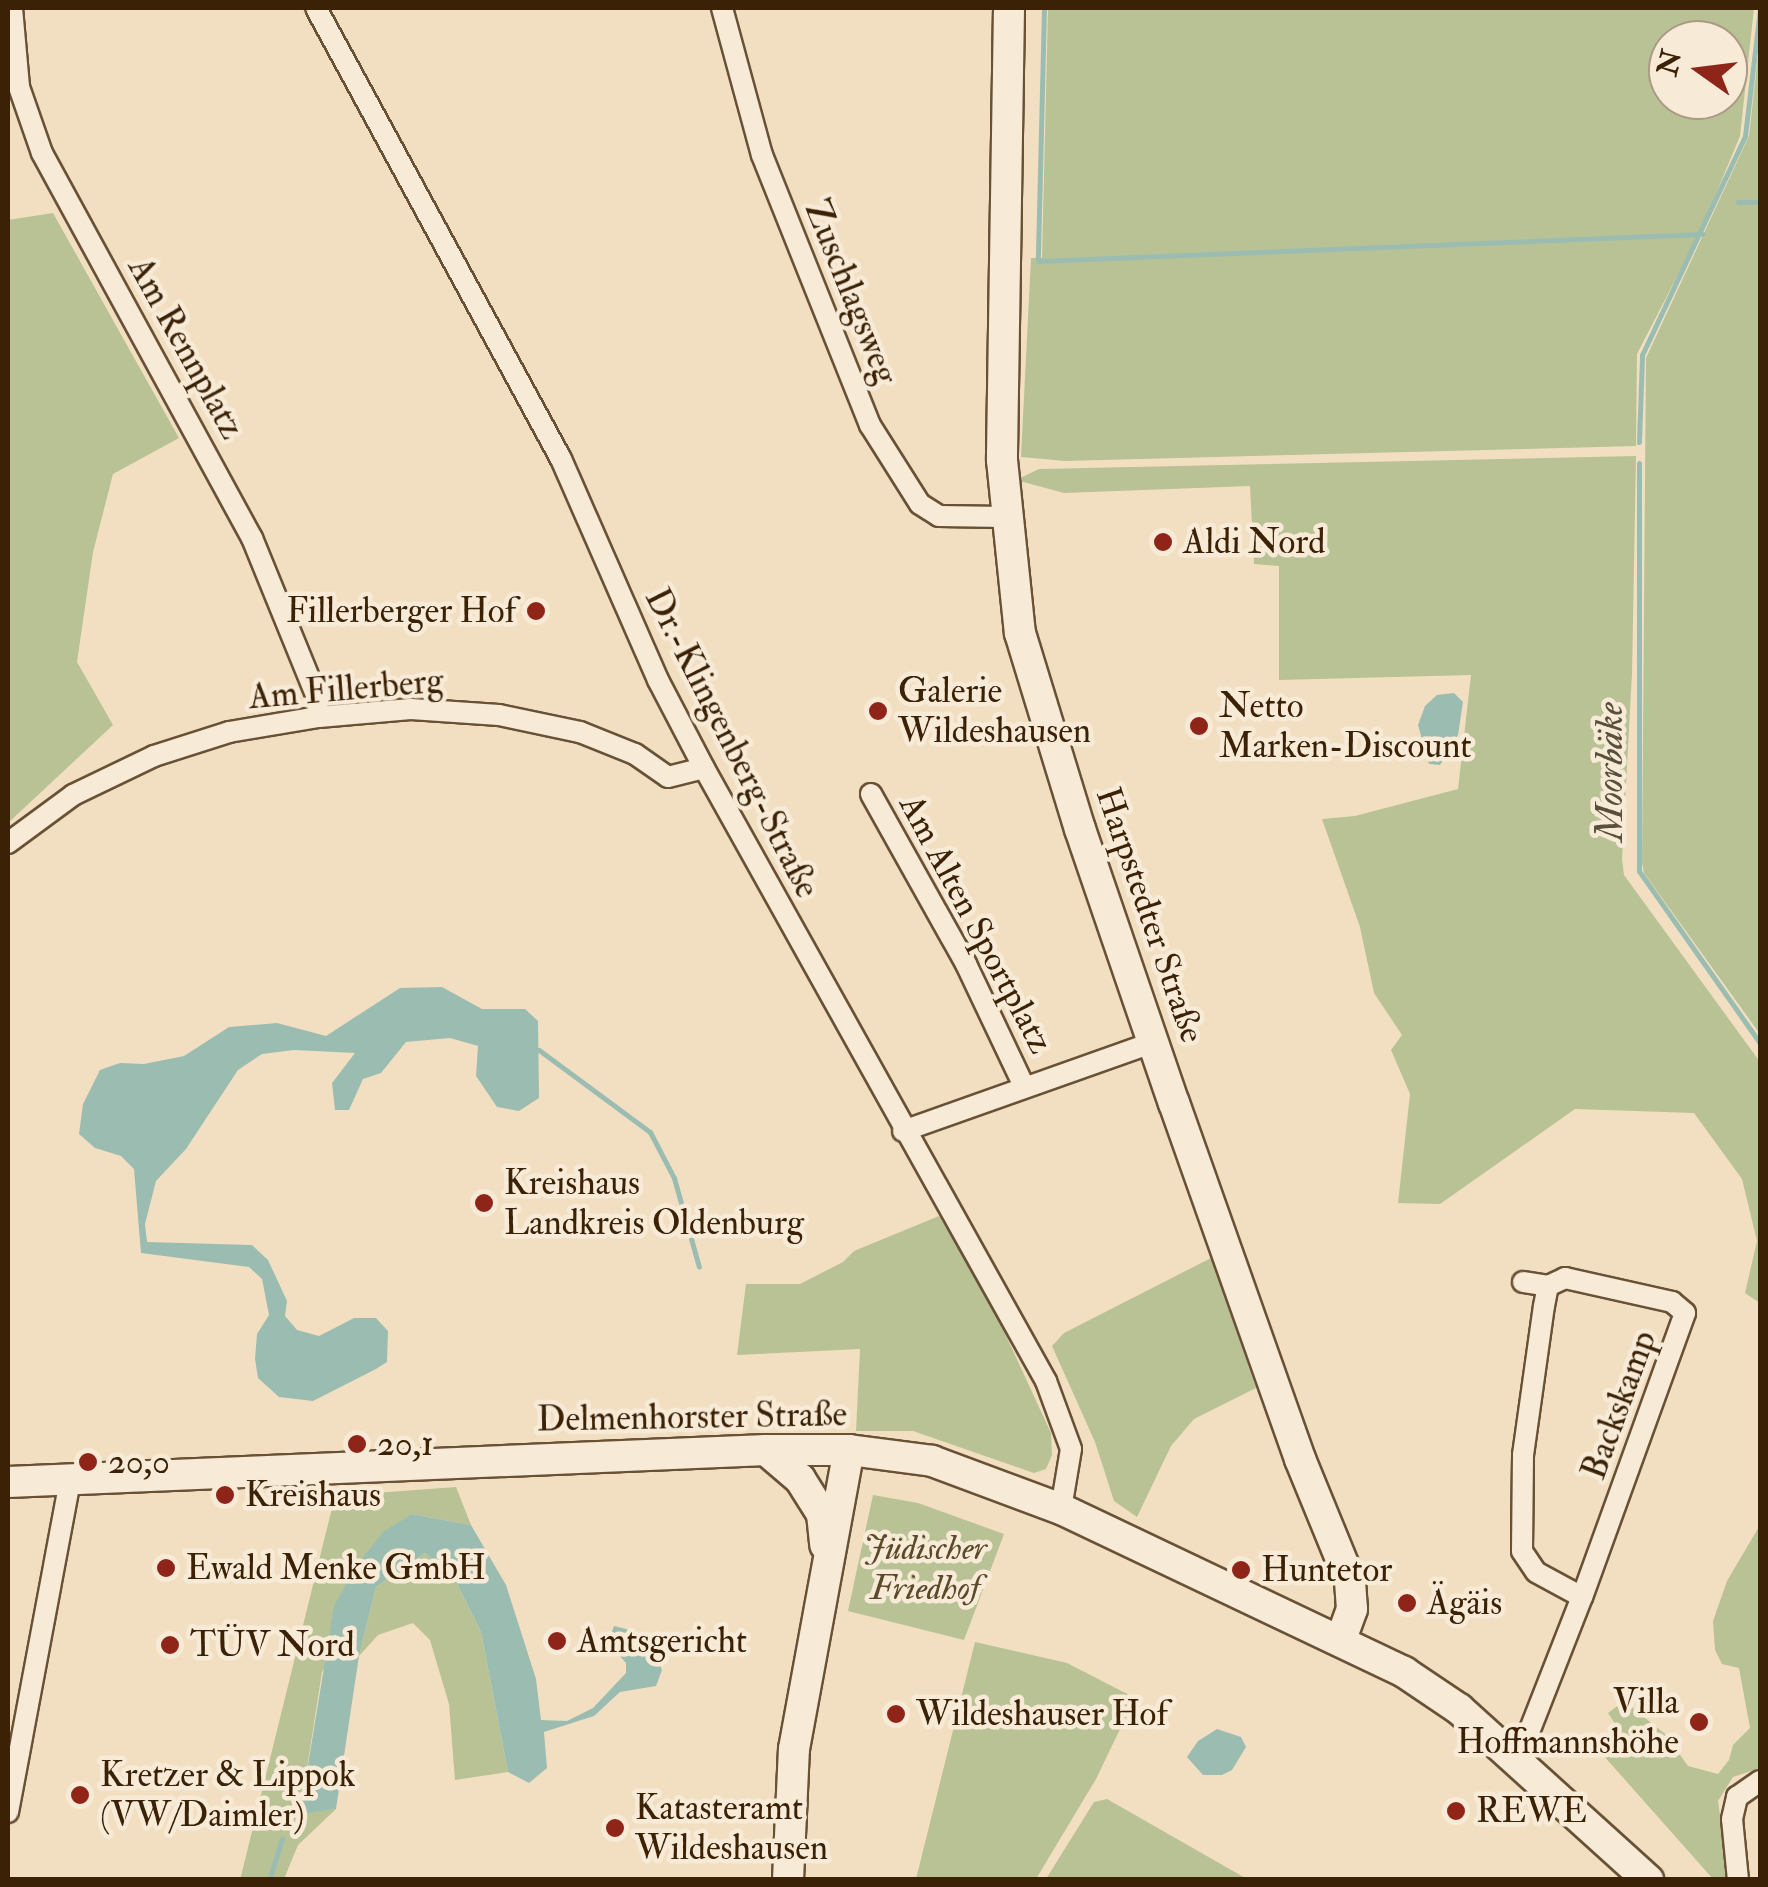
<!DOCTYPE html>
<html>
<head>
<meta charset="utf-8">
<style>
	body { margin:0 }
	#map { position:relative; width:1768px; height:1887px; overflow:hidden; background:#f2dfc2; font-family:"IM FELL Double Pica",serif }
	div>[style] { position:absolute }
	.green>* { inset:0; background:#b8c295 }
	.water>* { inset:0; background:#9bbdb1 }
	.stream>* { height:5px; margin:-2.5px; padding:0 2.5px; transform-origin:2.5px; border-radius:2.5px; background:#9bbdb1 }
	.roads { filter:drop-shadow(2px 0 #695136) drop-shadow(-2px 0 #695136) drop-shadow(0 2px #695136) drop-shadow(0 -2px #695136) }
	.street>* { height:20px; margin:-10px; padding:0 10px; transform-origin:10px; border-radius:10px; background:#f7ead7 }
	.secondary>* { height:30px; margin:-15px; padding:0 15px; transform-origin:15px; border-radius:15px; background:#f7ead7 }
	.dots>* { width:28px; height:28px; translate:-50% -50%; box-sizing:border-box; border:5px solid #f7ead7; border-radius:50% }
	span { translate:-50% -50%; white-space:nowrap; text-align:center; line-height:1.15; -webkit-text-stroke:9px #f7ead7; paint-order:stroke }
	.street-label { font-size:35px; color:#3b2207 }
	.poi-label { font-size:35px; color:#3b2207 }
	.left { translate:0 -50%; text-align:left }
	.right { translate:-100% -50%; text-align:right }
	.park-label { font-size:35px; color:#5a4a2a; font-style:italic }
	.water-label { font-size:38px; color:#58503a; font-style:italic }
	.frame { position:absolute; inset:0; border:10px solid #3b2207; pointer-events:none }
	.north { position:absolute; left:1648px; top:20px; width:100px; height:100px; box-sizing:border-box; background:#f7ead7; border:2px solid #ac9a84; border-radius:50%; rotate:284deg; font-size:28px; font-weight:700; line-height:40px; text-align:center; color:#3b2207 }
	.north::after { content:''; display:block; margin:auto; width:35px; height:45px; background:#8f2418; clip-path:polygon(50% 0,100% 100%,50% 72%,0 100%) }
</style>
</head>
<body>
<div id="map">
	<div class="green">
		<div style="clip-path:polygon(evenodd,1048px 8px,1754px 8px,1740px 136px,1701px 230px,1637px 354px,1636px 446px,1065px 461px,1021px 457px,1031px 258px,1042px 258px,1048px 8px,1668px 40px,1728px 40px,1728px 100px,1668px 100px,1668px 40px)"></div>
		<div style="clip-path:polygon(1760px 38px,1760px 1034px,1644px 873px,1642px 862px,1646px 358px,1749px 136px)"></div>
		<div style="clip-path:polygon(53px 213px,179px 438px,113px 474px,93px 552px,77px 662px,113px 725px,8px 823px,8px 220px)"></div>
		<div style="clip-path:polygon(1636px 456px,1632px 674px,1622px 859px,1624px 875px,1760px 1062px,1760px 1303px,1745px 1293px,1757px 1241px,1742px 1179px,1694px 1113px,1575px 1109px,1440px 1204px,1398px 1203px,1410px 1094px,1391px 1050px,1402px 1035px,1374px 993px,1360px 927px,1322px 819px,1355px 816px,1458px 789px,1471px 675px,1279px 680px,1279px 566px,1254px 564px,1250px 486px,1064px 493px,1016px 480px,1039px 469px)"></div>
		<div style="clip-path:polygon(939px 1216px,990px 1301px,1051px 1433px,1052px 1455px,1046px 1469px,1034px 1473px,913px 1431px,856px 1431px,860px 1349px,737px 1355px,746px 1284px,800px 1284px,843px 1262px,854px 1251px)"></div>
		<div style="clip-path:polygon(1211px 1258px,1256px 1388px,1194px 1419px,1171px 1446px,1137px 1517px,1114px 1501px,1095px 1442px,1052px 1346px,1064px 1333px)"></div>
		<div style="clip-path:polygon(456px 1487px,471px 1525px,412px 1514px,322px 1672px,300px 1813px,336px 1809px,298px 1845px,284px 1879px,240px 1880px,335px 1496px)"></div>
		<div style="clip-path:polygon(873px 1495px,918px 1503px,1004px 1534px,964px 1640px,848px 1611px)"></div>
		<div style="clip-path:polygon(1760px 1525px,1760px 1768px,1733px 1777px,1718px 1801px,1729px 1879px,1713px 1879px,1603px 1755px,1617px 1727px,1608px 1713px,1624px 1701px,1665px 1734px,1688px 1766px,1718px 1774px,1729px 1760px,1733px 1745px,1750px 1728px,1739px 1668px,1722px 1664px,1715px 1650px,1713px 1621px,1727px 1581px)"></div>
		<div style="clip-path:polygon(425px 1553px,454px 1578px,481px 1632px,508px 1772px,455px 1780px,449px 1704px,430px 1640px,413px 1623px,378px 1635px,359px 1656px,376px 1587px)"></div>
		<div style="clip-path:polygon(975px 1642px,1067px 1663px,1135px 1698px,1096px 1779px,1036px 1879px,916px 1879px)"></div>
		<div style="clip-path:polygon(1107px 1799px,1247px 1879px,1046px 1879px,1094px 1802px)"></div>
	</div>
	<div class="water">
		<div style="clip-path:polygon(1454px 693px,1463px 702px,1458px 735px,1440px 765px,1429px 764px,1418px 725px,1425px 706px,1437px 695px)"></div>
		<div style="clip-path:polygon(442px 987px,482px 1009px,525px 1009px,538px 1021px,539px 1098px,519px 1111px,497px 1107px,476px 1076px,478px 1046px,450px 1038px,406px 1042px,381px 1073px,363px 1079px,349px 1110px,335px 1110px,332px 1083px,355px 1053px,294px 1050px,262px 1054px,238px 1070px,186px 1149px,156px 1181px,145px 1224px,147px 1242px,252px 1245px,268px 1260px,287px 1301px,285px 1316px,297px 1330px,319px 1336px,354px 1318px,376px 1318px,388px 1331px,387px 1362px,376px 1369px,313px 1401px,279px 1397px,258px 1378px,255px 1359px,257px 1334px,269px 1315px,262px 1279px,249px 1267px,141px 1253px,134px 1169px,121px 1156px,95px 1148px,79px 1134px,83px 1104px,100px 1070px,120px 1063px,144px 1064px,184px 1056px,229px 1027px,277px 1023px,326px 1036px,400px 988px)"></div>
		<div style="clip-path:polygon(412px 1514px,471px 1525px,506px 1585px,536px 1679px,541px 1720px,567px 1721px,593px 1708px,626px 1673px,626px 1663px,608px 1642px,614px 1626px,642px 1633px,653px 1648px,662px 1670px,656px 1686px,620px 1692px,594px 1716px,544px 1732px,547px 1768px,529px 1783px,508px 1772px,481px 1632px,454px 1578px,425px 1553px,376px 1587px,359px 1656px,336px 1809px,300px 1814px,334px 1606px,357px 1565px,383px 1532px)"></div>
		<div style="clip-path:polygon(1217px 1729px,1241px 1737px,1246px 1747px,1232px 1770px,1222px 1775px,1203px 1775px,1187px 1757px,1198px 1741px)"></div>
	</div>
	<div class="stream">
		<div style="left:1044px;top:8px;width:253px;rotate:91.4deg"></div>
		<div style="left:1038px;top:261px;width:665px;rotate:-2.33deg"></div>
		<div style="left:1738px;top:202px;width:22px"></div>
		<div style="left:1639px;top:442px;width:87px;rotate:-88deg"></div>
		<div style="left:1642px;top:355px;width:242px;rotate:-64.8deg"></div>
		<div style="left:1745px;top:136px;width:129px;rotate:-83.3deg"></div>
		<div style="left:1639px;top:463px;width:408px;rotate:90deg"></div>
		<div style="left:1639px;top:871px;width:210px;rotate:54.9deg"></div>
		<div style="left:539px;top:1050px;width:138px;rotate:36.5deg"></div>
		<div style="left:650px;top:1132px;width:52px;rotate:62.4deg"></div>
		<div style="left:674px;top:1178px;width:92px;rotate:74.3deg"></div>
		<div style="left:269px;top:1880px;width:43px;rotate:-72.4deg"></div>
	</div>
	<div class="roads">
		<div class="street">
			<div style="left:12px;top:8px;width:79px;rotate:84.9deg"></div>
			<div style="left:19px;top:87px;width:70px;rotate:70.8deg"></div>
			<div style="left:42px;top:153px;width:439px;rotate:61.4deg"></div>
			<div style="left:252px;top:538px;width:170px;rotate:67.8deg"></div>
			<div style="left:316px;top:695px;width:22px;rotate:82deg"></div>
			<div style="left:316px;top:8px;width:513px;rotate:61.49deg"></div>
			<div style="left:561px;top:459px;width:241px;rotate:66.3deg"></div>
			<div style="left:658px;top:680px;width:99px;rotate:62.4deg"></div>
			<div style="left:704px;top:768px;width:702px;rotate:60.84deg"></div>
			<div style="left:1046px;top:1381px;width:72px;rotate:69.8deg"></div>
			<div style="left:1071px;top:1449px;width:61px;rotate:99.5deg"></div>
			<div style="left:722px;top:8px;width:152px;rotate:74.8deg"></div>
			<div style="left:762px;top:155px;width:291px;rotate:68.2deg"></div>
			<div style="left:870px;top:425px;width:93px;rotate:57.7deg"></div>
			<div style="left:920px;top:504px;width:22px;rotate:32deg"></div>
			<div style="left:939px;top:516px;width:66px;rotate:0.9deg"></div>
			<div style="left:871px;top:794px;width:195px;rotate:60.8deg"></div>
			<div style="left:966px;top:964px;width:135px;rotate:64.6deg"></div>
			<div style="left:8px;top:843px;width:81px;rotate:-36.4deg"></div>
			<div style="left:73px;top:795px;width:90px;rotate:-25.7deg"></div>
			<div style="left:154px;top:756px;width:79px;rotate:-17.7deg"></div>
			<div style="left:229px;top:732px;width:91px;rotate:-9.5deg"></div>
			<div style="left:319px;top:717px;width:92px;rotate:-5deg"></div>
			<div style="left:411px;top:709px;width:88px;rotate:3.9deg"></div>
			<div style="left:499px;top:715px;width:83px;rotate:11.9deg"></div>
			<div style="left:580px;top:732px;width:59px;rotate:21.8deg"></div>
			<div style="left:635px;top:754px;width:40px;rotate:34.9deg"></div>
			<div style="left:668px;top:777px;width:37px;rotate:-14deg"></div>
			<div style="left:903px;top:1131px;width:267px;rotate:-19.5deg"></div>
			<div style="left:1523px;top:1282px;width:25px;rotate:9deg"></div>
			<div style="left:1512px;top:1756px;width:29px;rotate:-55deg"></div>
			<div style="left:1529px;top:1732px;width:145px;rotate:-68.6deg"></div>
			<div style="left:1582px;top:1597px;width:52px;rotate:-151.5deg"></div>
			<div style="left:1536px;top:1572px;width:25px;rotate:-124deg"></div>
			<div style="left:1522px;top:1551px;width:96px;rotate:-89.4deg"></div>
			<div style="left:1523px;top:1455px;width:150px;rotate:-82deg"></div>
			<div style="left:1544px;top:1306px;width:20px;rotate:-79deg"></div>
			<div style="left:1548px;top:1286px;width:19px;rotate:-25deg"></div>
			<div style="left:1565px;top:1278px;width:110px;rotate:12.6deg"></div>
			<div style="left:1672px;top:1302px;width:17px;rotate:40deg"></div>
			<div style="left:1685px;top:1313px;width:302px;rotate:109.9deg"></div>
			<div style="left:8px;top:1812px;width:338px;rotate:-79.4deg"></div>
			<div style="left:1738px;top:1880px;width:61px;rotate:-95.6deg"></div>
			<div style="left:1732px;top:1819px;width:23px;rotate:-77deg"></div>
			<div style="left:1737px;top:1797px;width:28px;rotate:-35deg"></div>
		</div>
		<div class="secondary">
			<div style="left:1009px;top:8px;width:452px;rotate:90.9deg"></div>
			<div style="left:1002px;top:460px;width:174px;rotate:84.1deg"></div>
			<div style="left:1020px;top:633px;width:205px;rotate:73deg"></div>
			<div style="left:1080px;top:829px;width:290px;rotate:71.1deg"></div>
			<div style="left:1174px;top:1103px;width:378px;rotate:70.5deg"></div>
			<div style="left:1300px;top:1459px;width:132px;rotate:67.7deg"></div>
			<div style="left:1350px;top:1581px;width:28px;rotate:86deg"></div>
			<div style="left:1352px;top:1609px;width:32px;rotate:110deg"></div>
			<div style="left:766px;top:1450px;width:45px;rotate:40.5deg"></div>
			<div style="left:800px;top:1479px;width:41px;rotate:57.8deg"></div>
			<div style="left:822px;top:1514px;width:31px;rotate:84deg"></div>
			<div style="left:8px;top:1482px;width:759px;rotate:-2.42deg"></div>
			<div style="left:766px;top:1450px;width:83px"></div>
			<div style="left:849px;top:1450px;width:84px;rotate:7.5deg"></div>
			<div style="left:932px;top:1461px;width:138px;rotate:20.4deg"></div>
			<div style="left:1061px;top:1509px;width:380px;rotate:25.4deg"></div>
			<div style="left:1404px;top:1672px;width:66px;rotate:33.9deg"></div>
			<div style="left:1459px;top:1709px;width:255px;rotate:42.1deg"></div>
			<div style="left:788px;top:1880px;width:131px;rotate:-87.4deg"></div>
			<div style="left:794px;top:1749px;width:304px;rotate:-79.6deg"></div>
		</div>
	</div>
	<div class="dots">
		<div style="left:1163px;top:542px;background:#8f2418"></div>
		<div style="left:536px;top:611px;background:#8f2418"></div>
		<div style="left:878px;top:711px;background:#8f2418"></div>
		<div style="left:1199px;top:726px;background:#8f2418"></div>
		<div style="left:484px;top:1203px;background:#8f2418"></div>
		<div style="left:357px;top:1444px;background:#8f2418"></div>
		<div style="left:88px;top:1462px;background:#8f2418"></div>
		<div style="left:225px;top:1495px;background:#8f2418"></div>
		<div style="left:166px;top:1568px;background:#8f2418"></div>
		<div style="left:1241px;top:1570px;background:#8f2418"></div>
		<div style="left:1407px;top:1603px;background:#8f2418"></div>
		<div style="left:557px;top:1641px;background:#8f2418"></div>
		<div style="left:170px;top:1645px;background:#8f2418"></div>
		<div style="left:896px;top:1714px;background:#8f2418"></div>
		<div style="left:1699px;top:1722px;background:#8f2418"></div>
		<div style="left:80px;top:1795px;background:#8f2418"></div>
		<div style="left:1456px;top:1811px;background:#8f2418"></div>
		<div style="left:615px;top:1828px;background:#8f2418"></div>
	</div>
	<div class="street-label">
		<span style="left:851px;top:292px;rotate:68deg">Zuschlagsweg</span>
		<span style="left:186px;top:348px;rotate:61deg">Am Rennplatz</span>
		<span style="left:346px;top:689px;rotate:-5deg">Am Fillerberg</span>
		<span style="left:732px;top:743px;rotate:63deg">Dr.-Klingenberg-Straße</span>
		<span style="left:1150px;top:915px;rotate:71deg">Harpstedter Straße</span>
		<span style="left:976px;top:924px;rotate:62deg">Am Alten Sportplatz</span>
		<span style="left:1619px;top:1405px;rotate:-70deg">Backskamp</span>
		<span style="left:692px;top:1417px;rotate:-1deg">Delmenhorster Straße</span>
	</div>
	<div class="poi-label">
		<span class="left" style="left:1183px;top:542px">Aldi Nord</span>
		<span class="right" style="left:516px;top:611px">Fillerberger Hof</span>
		<span class="left" style="left:898px;top:711px">Galerie<br>Wildeshausen</span>
		<span class="left" style="left:1219px;top:726px">Netto<br>Marken-Discount</span>
		<span class="left" style="left:504px;top:1203px">Kreishaus<br>Landkreis Oldenburg</span>
		<span class="left" style="left:377px;top:1444px">20,1</span>
		<span class="left" style="left:108px;top:1462px">20,0</span>
		<span class="left" style="left:245px;top:1495px">Kreishaus</span>
		<span class="left" style="left:186px;top:1568px">Ewald Menke GmbH</span>
		<span class="left" style="left:1261px;top:1570px">Huntetor</span>
		<span class="left" style="left:1427px;top:1603px">Ägäis</span>
		<span class="left" style="left:577px;top:1641px">Amtsgericht</span>
		<span class="left" style="left:190px;top:1645px">TÜV Nord</span>
		<span class="right" style="left:1679px;top:1722px">Villa<br>Hoffmannshöhe</span>
		<span class="left" style="left:916px;top:1714px">Wildeshauser Hof</span>
		<span class="left" style="left:100px;top:1795px">Kretzer &amp; Lippok<br>(VW/Daimler)</span>
		<span class="left" style="left:635px;top:1828px">Katasteramt<br>Wildeshausen</span>
		<span class="left" style="left:1476px;top:1811px">REWE</span>
	</div>
	<div class="park-label">
		<span style="left:925px;top:1568px">Jüdischer<br>Friedhof</span>
	</div>
	<div class="water-label">
		<span style="left:1611px;top:772px;rotate:-90deg">Moorbäke</span>
	</div>
	<div class="frame"></div>
	<div class="north">N</div>
</div>
</body>
</html>
